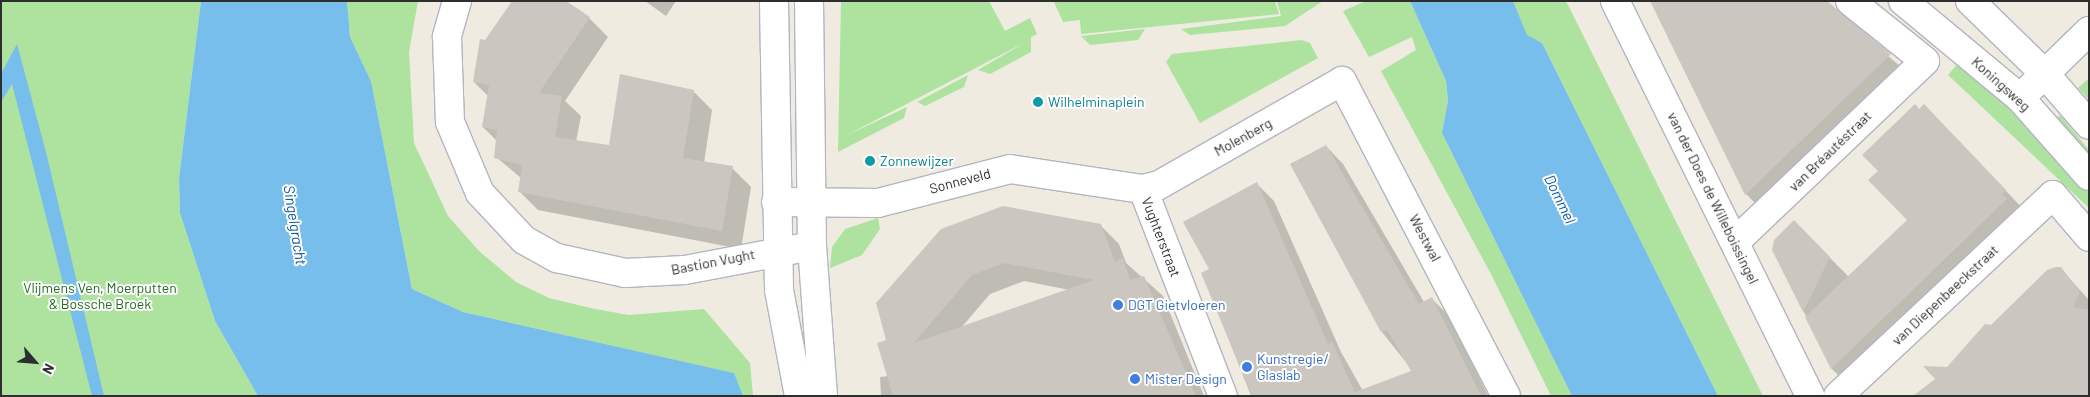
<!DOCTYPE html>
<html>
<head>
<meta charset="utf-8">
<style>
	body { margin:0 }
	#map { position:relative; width:2090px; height:397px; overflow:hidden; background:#efebe1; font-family:Barlow,sans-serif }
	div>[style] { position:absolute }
	.green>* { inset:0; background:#ade39f }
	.water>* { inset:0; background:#77beed }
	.shadow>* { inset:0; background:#0003 }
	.building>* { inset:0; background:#cbc7c0 }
	.roads { filter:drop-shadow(1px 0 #b4b5c1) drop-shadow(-1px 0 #b4b5c1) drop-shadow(0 1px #b4b5c1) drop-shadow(0 -1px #b4b5c1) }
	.minor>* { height:28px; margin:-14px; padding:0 14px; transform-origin:14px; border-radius:14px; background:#fff }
	.tertiary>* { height:28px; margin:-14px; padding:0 14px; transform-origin:14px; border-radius:14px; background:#fff }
	.secondary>* { height:28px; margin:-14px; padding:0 14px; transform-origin:14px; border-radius:14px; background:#fff }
	.dots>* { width:14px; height:14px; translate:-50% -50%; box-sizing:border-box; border:2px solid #fff; border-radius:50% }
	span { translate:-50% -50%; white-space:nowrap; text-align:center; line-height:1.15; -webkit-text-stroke:4px #fff; paint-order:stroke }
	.street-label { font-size:14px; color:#2e2e2e }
	.culture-label { font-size:14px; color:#0d838f }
	.left { translate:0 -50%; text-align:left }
	.park-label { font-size:14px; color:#226c1d }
	.shop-label { font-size:14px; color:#366cbe }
	.water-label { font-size:15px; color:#105ba0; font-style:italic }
	.frame { position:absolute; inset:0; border:2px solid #2e2e2e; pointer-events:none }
	.north { position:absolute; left:10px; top:337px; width:50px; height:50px; -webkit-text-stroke:4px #fff; paint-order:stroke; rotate:117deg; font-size:14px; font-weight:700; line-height:20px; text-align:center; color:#2e2e2e }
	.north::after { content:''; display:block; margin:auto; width:18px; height:22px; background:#2e2e2e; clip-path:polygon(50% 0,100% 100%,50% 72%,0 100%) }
</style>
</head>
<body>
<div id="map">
	<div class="green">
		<div style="clip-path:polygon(1px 1px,201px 1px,179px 178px,180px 213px,215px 321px,258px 396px,1px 396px)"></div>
		<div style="clip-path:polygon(347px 1px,418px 1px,409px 52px,414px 143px,448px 216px,479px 251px,516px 282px,549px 298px,595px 309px,629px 315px,704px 309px,750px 363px,753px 396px,743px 396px,733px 373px,463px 312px,412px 289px,371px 81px,350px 37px)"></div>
		<div style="clip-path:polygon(841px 1px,989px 1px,1005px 31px,1030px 18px,1037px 34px,1031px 37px,1031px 52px,990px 74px,978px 70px,1024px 43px,845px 136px,907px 107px,904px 118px,838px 152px)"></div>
		<div style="clip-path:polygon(1275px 1px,1279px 14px,1081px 34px,1080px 20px,1063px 22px,1054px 2px)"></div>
		<div style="clip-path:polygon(1277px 1px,1323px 1px,1285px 26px,1190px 35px,1181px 29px,1281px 16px)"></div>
		<div style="clip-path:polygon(1366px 1px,1410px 1px,1446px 81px,1448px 100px,1442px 133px,1572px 396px,1551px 396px,1491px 274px,1381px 71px,1416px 50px,1412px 37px,1369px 57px,1343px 11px)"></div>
		<div style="clip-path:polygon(1513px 1px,1566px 1px,1763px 396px,1718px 396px,1542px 43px,1527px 36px)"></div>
		<div style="clip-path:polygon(1145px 29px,1138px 40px,1090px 45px,1081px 36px)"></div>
		<div style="clip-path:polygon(1302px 40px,1310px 43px,1318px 58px,1200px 123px,1166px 62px,1172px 54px)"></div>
		<div style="clip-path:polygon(1959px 62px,2052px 145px,2089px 192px,2089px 208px,1948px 75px)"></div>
		<div style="clip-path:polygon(968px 75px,964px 87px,925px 106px,917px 102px)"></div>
		<div style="clip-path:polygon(2087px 80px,2089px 81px,2089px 100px,2078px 88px)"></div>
		<div style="clip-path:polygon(2060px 115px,2089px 150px,2089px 162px,2055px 121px)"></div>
		<div style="clip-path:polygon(878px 218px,880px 229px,862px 255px,830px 268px,832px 247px,845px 229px)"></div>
	</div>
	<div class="water">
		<div style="clip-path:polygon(201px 1px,347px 1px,350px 37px,371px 81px,412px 289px,463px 312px,734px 373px,743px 396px,258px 396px,215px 321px,180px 213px,179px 178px)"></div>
		<div style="clip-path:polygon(1410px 1px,1513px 1px,1527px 35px,1542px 43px,1718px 396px,1572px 396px,1442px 133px,1448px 100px,1446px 81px)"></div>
		<div style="clip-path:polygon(17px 44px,47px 156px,104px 396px,92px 396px,12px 84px,1px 102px,1px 74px)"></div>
	</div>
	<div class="shadow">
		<div style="clip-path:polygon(645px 1px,676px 1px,666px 16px)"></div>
		<div style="clip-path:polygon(1823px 1px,1907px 72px,1763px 211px,1746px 194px)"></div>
		<div style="clip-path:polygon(589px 18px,608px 37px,565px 101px,581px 116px,576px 142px,610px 146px,693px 91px,712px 110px,704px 163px,732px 168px,751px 187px,741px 249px,538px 210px,519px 191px,521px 178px,496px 157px,497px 141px,483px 127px,488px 96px,474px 82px,486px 41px)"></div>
		<div style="clip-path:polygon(1920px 110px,1944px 126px,2026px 212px,1852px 389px,1832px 369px,1773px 249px,1794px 222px,1849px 277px,1909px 220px,1879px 172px)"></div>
		<div style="clip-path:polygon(1326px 146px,1343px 164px,1424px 302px,1432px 299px,1449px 316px,1488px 396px,1251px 396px,1203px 273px,1210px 270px,1257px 184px,1274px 201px,1341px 352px,1363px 391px,1413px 371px,1382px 332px,1292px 165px)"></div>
		<div style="clip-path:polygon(evenodd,1100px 225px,1119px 244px,1126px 263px,1163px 296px,1204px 396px,881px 396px,880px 377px,889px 376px,887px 341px,878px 304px,1100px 225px,1024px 281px,1070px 290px,961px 328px,990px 294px,1024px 281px)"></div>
		<div style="clip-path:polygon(2060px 268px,2089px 300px,2089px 396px,1948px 368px)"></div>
	</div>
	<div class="building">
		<div style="clip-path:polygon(512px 1px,566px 1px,590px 17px,539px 93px,562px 96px,555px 137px,609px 145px,620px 74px,694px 90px,683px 158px,733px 166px,722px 231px,518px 192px,522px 165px,494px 158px,497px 130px,482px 127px,489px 85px,473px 82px,480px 39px,485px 40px)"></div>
		<div style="clip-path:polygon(1650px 1px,1827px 1px,1891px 54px,1745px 195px)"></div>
		<div style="clip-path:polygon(1915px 104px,1919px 109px,1924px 104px,2007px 191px,2002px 194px,2007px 199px,1831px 369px,1805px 317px,1907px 220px,1868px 180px,1878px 171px,1862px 155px)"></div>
		<div style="clip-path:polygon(1326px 145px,1419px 304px,1432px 297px,1481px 396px,1252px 396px,1201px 273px,1209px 269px,1183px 222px,1257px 182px,1328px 344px,1332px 342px,1355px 392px,1411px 371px,1387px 330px,1381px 332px,1290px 164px)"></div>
		<div style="clip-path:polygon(evenodd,1003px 206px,1101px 224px,1115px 262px,1123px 258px,1130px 280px,1144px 276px,1196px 396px,893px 396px,877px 343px,886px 340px,876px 303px,941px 229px,1003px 206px,1004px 263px,1094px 280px,914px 343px,972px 275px,1004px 263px)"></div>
		<div style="clip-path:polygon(1794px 220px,1830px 257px,1803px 312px,1772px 250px,1774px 240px)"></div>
		<div style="clip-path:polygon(2056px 267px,2061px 267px,2080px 292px,2073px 307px,2089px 310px,2089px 396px,1913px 396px,1935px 379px,1923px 366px,1947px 367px,1985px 324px,1991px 325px,2047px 270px)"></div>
	</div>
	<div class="roads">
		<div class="minor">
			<div style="left:457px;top:1px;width:37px;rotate:106deg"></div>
			<div style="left:447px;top:37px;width:85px;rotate:88deg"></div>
			<div style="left:450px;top:122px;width:77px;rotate:67.1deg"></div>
			<div style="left:480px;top:193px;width:64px;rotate:46.9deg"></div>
			<div style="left:524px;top:240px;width:38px;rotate:29deg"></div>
			<div style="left:557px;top:258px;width:70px;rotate:12.4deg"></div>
			<div style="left:625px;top:273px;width:60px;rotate:-2.9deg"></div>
			<div style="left:685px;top:270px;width:129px;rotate:-10.7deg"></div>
			<div style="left:1615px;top:1px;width:441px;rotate:63.7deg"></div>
			<div style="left:2020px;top:98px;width:96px;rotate:-44.2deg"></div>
			<div style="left:1143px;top:189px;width:222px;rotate:68.9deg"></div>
			<div style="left:776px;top:202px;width:102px;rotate:0.6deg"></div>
			<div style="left:878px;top:203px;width:136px;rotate:-14.4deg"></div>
			<div style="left:1010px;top:169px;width:134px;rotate:8.6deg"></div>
			<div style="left:1143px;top:189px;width:16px;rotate:-14deg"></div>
			<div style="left:1159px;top:185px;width:210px;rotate:-29.6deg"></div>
			<div style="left:1342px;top:81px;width:355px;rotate:62.5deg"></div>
			<div style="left:1735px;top:242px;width:262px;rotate:-43.6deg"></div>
			<div style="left:1925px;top:61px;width:96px;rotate:-141.3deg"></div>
			<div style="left:1838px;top:396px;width:294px;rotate:-43.1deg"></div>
			<div style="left:2053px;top:195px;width:55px;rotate:49.4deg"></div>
		</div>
		<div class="tertiary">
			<div style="left:1903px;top:1px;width:152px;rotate:39.7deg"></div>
			<div style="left:2020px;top:98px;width:104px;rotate:48.5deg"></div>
			<div style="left:1970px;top:1px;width:105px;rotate:44.2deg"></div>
			<div style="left:2045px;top:74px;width:67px;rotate:49.2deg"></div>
		</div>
		<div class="secondary">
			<div style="left:774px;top:1px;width:289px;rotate:89deg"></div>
			<div style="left:779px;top:290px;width:108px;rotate:79.3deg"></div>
			<div style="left:809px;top:1px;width:245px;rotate:89.3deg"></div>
			<div style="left:812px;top:246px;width:150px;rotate:85.8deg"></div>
		</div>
	</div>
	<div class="dots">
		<div style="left:1038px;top:102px;background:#0f9aa8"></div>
		<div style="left:870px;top:161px;background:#0f9aa8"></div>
		<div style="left:1118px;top:305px;background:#3f7fe0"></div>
		<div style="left:1247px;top:367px;background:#3f7fe0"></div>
		<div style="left:1135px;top:379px;background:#3f7fe0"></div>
	</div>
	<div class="street-label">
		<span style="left:2001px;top:84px;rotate:42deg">Koningsweg</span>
		<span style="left:1243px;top:137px;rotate:-29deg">Molenberg</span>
		<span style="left:1830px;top:151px;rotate:-44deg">van Bréautéstraat</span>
		<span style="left:960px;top:181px;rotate:-15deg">Sonneveld</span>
		<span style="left:1713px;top:198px;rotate:64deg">van der Does de Willeboissingel</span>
		<span style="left:1161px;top:237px;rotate:69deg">Vughterstraat</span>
		<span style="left:1425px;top:238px;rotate:62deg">Westwal</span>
		<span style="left:713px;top:262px;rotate:-11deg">Bastion Vught</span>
		<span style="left:1945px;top:295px;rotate:-43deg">van Diepenbeeckstraat</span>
	</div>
	<div class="culture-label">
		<span class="left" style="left:1048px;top:102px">Wilhelminaplein</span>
		<span class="left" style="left:880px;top:161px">Zonnewijzer</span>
	</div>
	<div class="park-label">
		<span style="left:100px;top:296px">Vlijmens Ven, Moerputten<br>&amp; Bossche Broek</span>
	</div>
	<div class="shop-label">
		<span class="left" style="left:1128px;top:305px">DGT Gietvloeren</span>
		<span class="left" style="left:1257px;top:367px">Kunstregie/<br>Glaslab</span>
		<span class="left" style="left:1145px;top:379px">Mister Design</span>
	</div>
	<div class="water-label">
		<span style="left:1560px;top:199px;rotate:64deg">Dommel</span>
		<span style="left:295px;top:225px;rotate:81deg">Singelgracht</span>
	</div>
	<div class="frame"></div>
	<div class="north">N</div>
</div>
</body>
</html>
